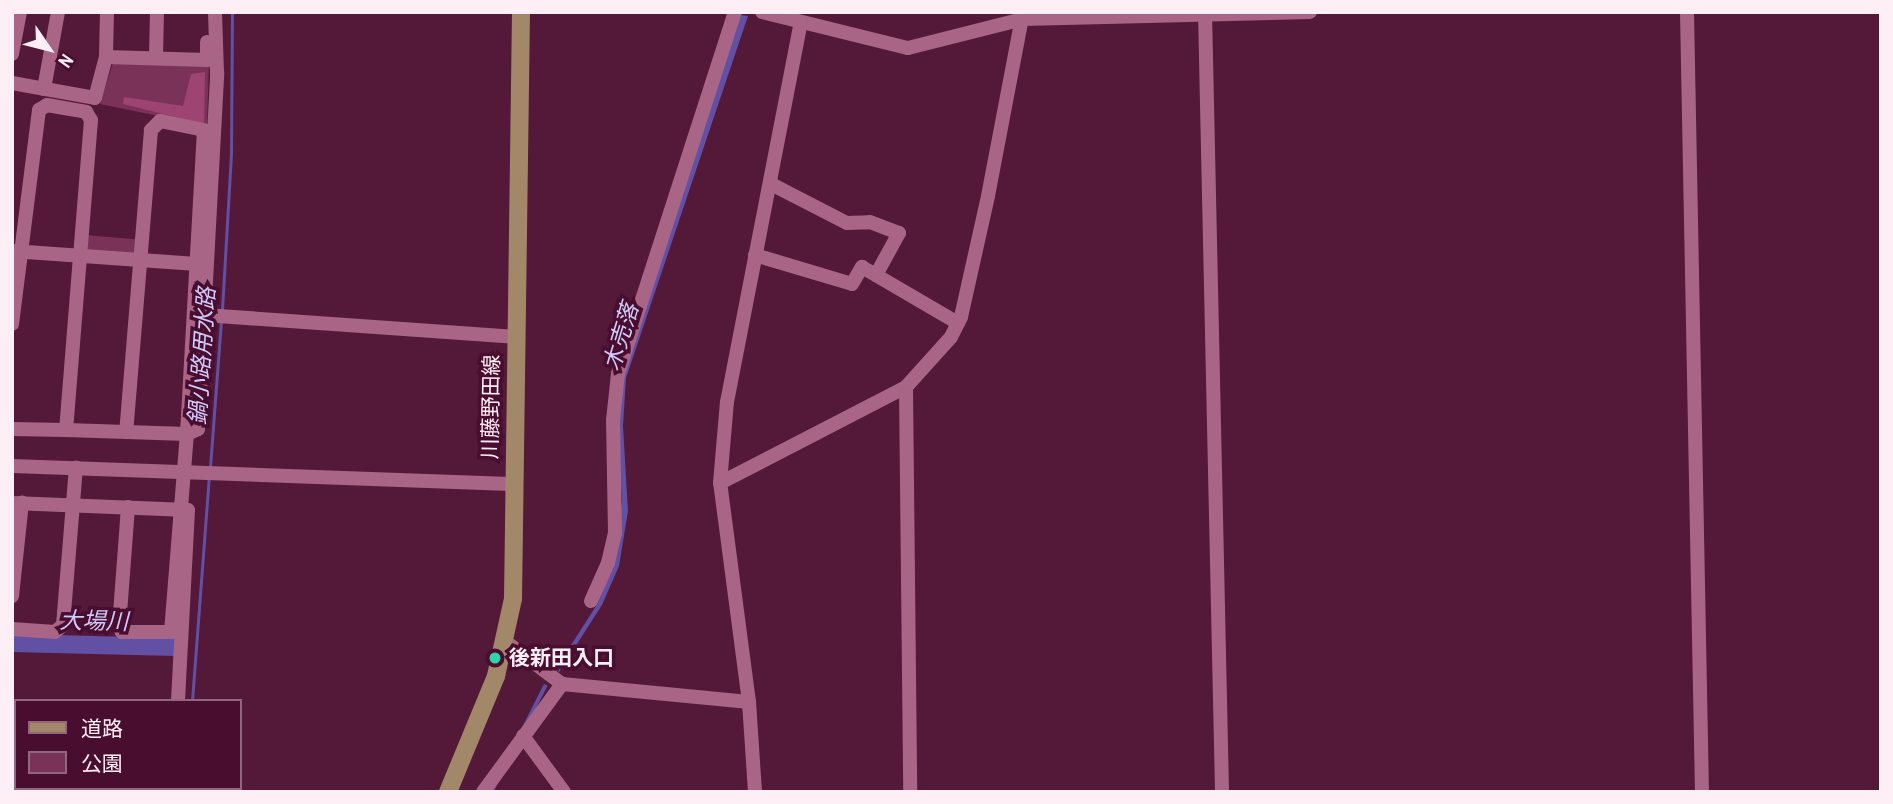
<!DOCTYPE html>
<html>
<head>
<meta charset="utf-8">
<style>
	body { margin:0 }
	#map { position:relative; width:1893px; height:804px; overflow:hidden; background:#541839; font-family:"Archivo Narrow","Noto Sans JP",sans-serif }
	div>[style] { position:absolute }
	.green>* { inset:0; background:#7a3258; transform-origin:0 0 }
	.forest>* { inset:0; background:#9e4473 }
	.water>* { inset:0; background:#6150a4; transform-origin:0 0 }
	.stream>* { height:2.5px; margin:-1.25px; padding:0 1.25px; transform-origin:1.25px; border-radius:1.25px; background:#6150a4 }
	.river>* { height:18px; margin:-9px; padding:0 9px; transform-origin:9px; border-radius:9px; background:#6150a4 }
	.minor>* { height:14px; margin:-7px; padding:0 7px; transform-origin:7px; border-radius:7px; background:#a96586 }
	.major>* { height:18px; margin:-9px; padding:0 9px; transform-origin:9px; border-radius:9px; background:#a28869 }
	.dots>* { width:19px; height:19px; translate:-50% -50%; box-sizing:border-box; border:4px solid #480d2f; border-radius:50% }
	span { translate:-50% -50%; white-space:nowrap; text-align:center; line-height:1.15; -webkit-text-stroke:7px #480d2f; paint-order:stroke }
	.street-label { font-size:21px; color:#feeef5 }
	.poi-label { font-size:21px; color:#feeef5; font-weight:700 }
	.left { translate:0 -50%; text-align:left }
	.water-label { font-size:23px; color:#cfcaf9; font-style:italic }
	.frame { position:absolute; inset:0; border:14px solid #feeef5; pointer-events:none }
	.legend { position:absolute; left:14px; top:699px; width:228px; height:91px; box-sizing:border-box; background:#480d2f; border:2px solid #91677e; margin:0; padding:9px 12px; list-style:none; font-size:21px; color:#feeef5 }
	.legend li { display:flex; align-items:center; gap:14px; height:35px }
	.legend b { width:35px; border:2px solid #91677e }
	.north { position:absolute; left:14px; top:14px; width:70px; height:70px; -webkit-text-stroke:5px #480d2f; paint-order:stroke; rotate:125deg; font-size:19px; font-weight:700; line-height:28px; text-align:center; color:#feeef5 }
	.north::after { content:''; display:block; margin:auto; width:24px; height:32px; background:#feeef5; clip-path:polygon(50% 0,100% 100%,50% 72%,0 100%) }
</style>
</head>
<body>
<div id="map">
	<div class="green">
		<div style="clip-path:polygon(113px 63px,209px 63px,207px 126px,100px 104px)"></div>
		<div style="left:86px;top:235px;width:52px;height:16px;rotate:5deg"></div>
	</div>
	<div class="forest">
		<div style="clip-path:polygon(205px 72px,204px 124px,123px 104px,124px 97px,183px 106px,191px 74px)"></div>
	</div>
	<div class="water">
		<div style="clip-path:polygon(741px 15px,748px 16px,626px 378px,623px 426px,628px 511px,619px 566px,602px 605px,559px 672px,555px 670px,598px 603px,614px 563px,622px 501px,617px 423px,621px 376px)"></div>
		<div style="left:544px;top:684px;width:4px;height:133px;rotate:27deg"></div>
	</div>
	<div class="stream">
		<div style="left:222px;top:310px;width:157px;rotate:-86.7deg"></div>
		<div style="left:231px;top:153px;width:141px;rotate:-89.6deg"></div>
		<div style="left:210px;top:467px;width:147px;rotate:-85.7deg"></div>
		<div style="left:192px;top:701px;width:225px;rotate:-85.7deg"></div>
		<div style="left:191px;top:792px;width:4px;rotate:-90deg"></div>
	</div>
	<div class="river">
		<div style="left:12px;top:643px;width:163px;rotate:1.4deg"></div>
	</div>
	<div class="minor">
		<div style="left:107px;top:12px;width:45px;rotate:91.3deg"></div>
		<div style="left:106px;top:57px;width:101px;rotate:1.7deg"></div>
		<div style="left:207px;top:60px;width:18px;rotate:-90deg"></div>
		<div style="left:762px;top:12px;width:150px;rotate:13.9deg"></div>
		<div style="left:908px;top:48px;width:119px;rotate:-14.2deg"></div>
		<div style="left:1023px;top:19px;width:287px;rotate:-1.4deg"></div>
		<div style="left:1205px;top:12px;width:780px;rotate:88.75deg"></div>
		<div style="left:1687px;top:12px;width:780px;rotate:88.9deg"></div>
		<div style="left:12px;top:54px;width:43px;rotate:-79.2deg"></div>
		<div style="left:156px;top:58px;width:46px;rotate:-88.8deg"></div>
		<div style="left:12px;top:83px;width:84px;rotate:10.2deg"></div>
		<div style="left:95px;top:98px;width:42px;rotate:-75deg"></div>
		<div style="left:44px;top:89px;width:78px;rotate:-79.7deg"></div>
		<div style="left:771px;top:184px;width:85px;rotate:27.2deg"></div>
		<div style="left:847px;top:223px;width:23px;rotate:-2deg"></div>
		<div style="left:870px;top:222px;width:31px;rotate:21deg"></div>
		<div style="left:899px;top:233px;width:48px;rotate:118.7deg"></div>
		<div style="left:12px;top:251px;width:185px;rotate:4deg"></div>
		<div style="left:755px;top:255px;width:101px;rotate:16.6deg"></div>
		<div style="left:852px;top:284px;width:20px;rotate:-60deg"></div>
		<div style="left:862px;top:267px;width:111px;rotate:30.3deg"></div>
		<div style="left:204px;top:315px;width:312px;rotate:4deg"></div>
		<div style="left:12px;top:324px;width:216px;rotate:-82.8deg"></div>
		<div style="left:39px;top:110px;width:9px;rotate:-32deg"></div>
		<div style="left:47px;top:105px;width:40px;rotate:10deg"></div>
		<div style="left:86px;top:112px;width:9px;rotate:58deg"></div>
		<div style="left:91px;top:120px;width:311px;rotate:94.6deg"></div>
		<div style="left:66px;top:430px;width:54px;rotate:-178.9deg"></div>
		<div style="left:906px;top:387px;width:405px;rotate:89.4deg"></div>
		<div style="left:66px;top:430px;width:121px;rotate:1.9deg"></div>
		<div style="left:187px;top:434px;width:304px;rotate:-86.8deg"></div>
		<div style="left:204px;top:130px;width:45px;rotate:-168.4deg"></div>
		<div style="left:160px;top:121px;width:13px;rotate:135deg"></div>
		<div style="left:151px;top:130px;width:303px;rotate:94.7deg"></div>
		<div style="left:12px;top:466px;width:501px;rotate:2.06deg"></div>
		<div style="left:720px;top:483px;width:209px;rotate:-27.3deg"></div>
		<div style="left:906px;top:387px;width:67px;rotate:-48deg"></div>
		<div style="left:951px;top:337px;width:22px;rotate:-63deg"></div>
		<div style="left:961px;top:317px;width:124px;rotate:-77.4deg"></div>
		<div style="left:988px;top:196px;width:187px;rotate:-79.2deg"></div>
		<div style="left:12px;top:503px;width:176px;rotate:2.3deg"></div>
		<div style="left:188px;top:510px;width:191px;rotate:93deg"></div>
		<div style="left:128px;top:507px;width:120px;rotate:94.3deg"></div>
		<div style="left:119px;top:627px;width:6px;rotate:59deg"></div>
		<div style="left:122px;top:632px;width:49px"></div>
		<div style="left:171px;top:632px;width:199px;rotate:-85.4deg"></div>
		<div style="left:187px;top:434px;width:12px;rotate:-24deg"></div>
		<div style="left:198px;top:429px;width:357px;rotate:-86.9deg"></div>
		<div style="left:217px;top:73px;width:61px;rotate:-91.9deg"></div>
		<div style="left:12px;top:596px;width:94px;rotate:-83.9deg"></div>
		<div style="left:591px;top:601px;width:42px;rotate:-65.9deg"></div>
		<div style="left:608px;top:563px;width:31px;rotate:-77deg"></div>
		<div style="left:615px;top:533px;width:113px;rotate:-91deg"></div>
		<div style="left:613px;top:420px;width:46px;rotate:-83.8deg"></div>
		<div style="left:618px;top:374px;width:380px;rotate:-72.1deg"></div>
		<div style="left:12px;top:629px;width:43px;rotate:4deg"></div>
		<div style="left:55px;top:632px;width:11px;rotate:-41deg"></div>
		<div style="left:63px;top:625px;width:158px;rotate:-85.3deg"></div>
		<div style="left:505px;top:641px;width:71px;rotate:37deg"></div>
		<div style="left:562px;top:684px;width:188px;rotate:5.5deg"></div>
		<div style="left:523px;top:736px;width:69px;rotate:53.8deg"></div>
		<div style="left:179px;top:792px;width:4px;rotate:-90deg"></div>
		<div style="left:483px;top:792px;width:134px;rotate:-53.8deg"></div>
		<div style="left:755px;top:792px;width:90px;rotate:-93.8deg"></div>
		<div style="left:749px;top:702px;width:221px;rotate:-97.5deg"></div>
		<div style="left:720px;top:483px;width:81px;rotate:-85.1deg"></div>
		<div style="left:727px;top:402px;width:387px;rotate:-79deg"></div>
	</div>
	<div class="major">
		<div style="left:448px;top:792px;width:126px;rotate:-67.5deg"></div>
		<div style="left:496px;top:676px;width:79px;rotate:-77.6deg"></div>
		<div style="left:513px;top:599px;width:587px;rotate:-89.22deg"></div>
	</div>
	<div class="dots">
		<div style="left:495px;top:658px;background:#30d4a9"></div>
	</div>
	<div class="street-label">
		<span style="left:491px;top:407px;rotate:-89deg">川藤野田線</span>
	</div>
	<div class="poi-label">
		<span class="left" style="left:509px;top:658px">後新田入口</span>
	</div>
	<div class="water-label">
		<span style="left:621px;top:337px;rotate:-73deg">木売落</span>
		<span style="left:202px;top:356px;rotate:-86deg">鍋小路用水路</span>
		<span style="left:94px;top:621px;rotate:1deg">大場川</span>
	</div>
	<div class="frame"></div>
	<ul class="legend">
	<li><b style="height:9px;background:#a28869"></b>道路</li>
	<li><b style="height:19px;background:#7a3258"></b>公園</li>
	</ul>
	<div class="north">N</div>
</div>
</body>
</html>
